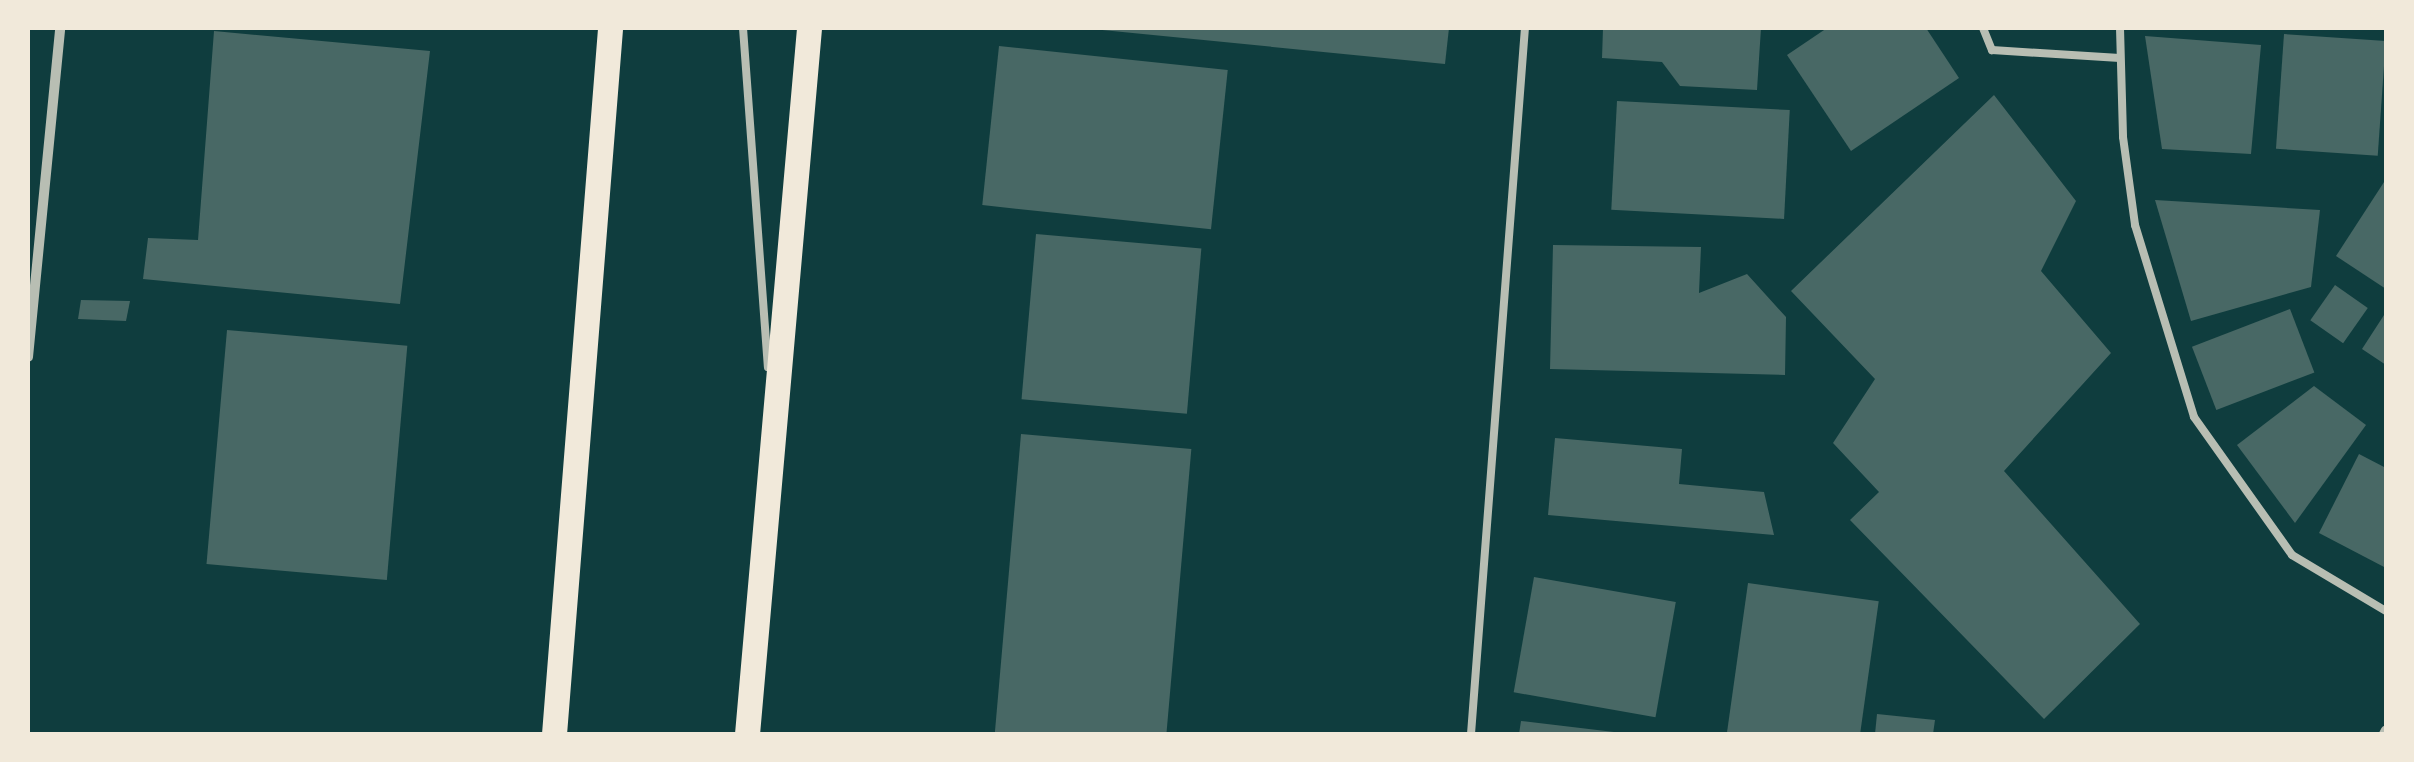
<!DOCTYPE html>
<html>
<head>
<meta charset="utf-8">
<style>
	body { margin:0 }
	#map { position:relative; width:2414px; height:762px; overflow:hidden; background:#0f3d3e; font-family:"IBM Plex Sans",sans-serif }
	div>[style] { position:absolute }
	.building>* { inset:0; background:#486865; transform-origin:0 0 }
	.service>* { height:8px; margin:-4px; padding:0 4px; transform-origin:4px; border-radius:4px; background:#b8beb3 }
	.minor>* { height:10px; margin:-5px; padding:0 5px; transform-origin:5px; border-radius:5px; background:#b8beb3 }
	.primary>* { height:25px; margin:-12.5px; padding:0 12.5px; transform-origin:12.5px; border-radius:12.5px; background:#f1e9da }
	span { translate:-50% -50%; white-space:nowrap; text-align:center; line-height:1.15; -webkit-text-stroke:10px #f1e9da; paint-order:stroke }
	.frame { position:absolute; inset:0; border:30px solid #f1e9da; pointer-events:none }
</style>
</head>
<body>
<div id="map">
	<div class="building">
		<div style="clip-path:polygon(1082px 28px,1449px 28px,1445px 64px)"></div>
		<div style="clip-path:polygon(1603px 28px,1761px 28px,1757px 90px,1680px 86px,1662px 62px,1602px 58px)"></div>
		<div style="clip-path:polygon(1827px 28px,1926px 28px,1959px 78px,1851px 151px,1787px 55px)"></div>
		<div style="clip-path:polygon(214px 31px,430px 51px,400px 304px,143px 279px,148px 238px,198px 240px)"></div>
		<div style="left:2284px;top:34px;width:102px;height:115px;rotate:4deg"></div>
		<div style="clip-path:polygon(2145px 36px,2261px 45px,2251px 154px,2162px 149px)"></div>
		<div style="left:999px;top:46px;width:230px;height:160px;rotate:6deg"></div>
		<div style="clip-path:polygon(1994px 95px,2076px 201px,2041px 271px,2111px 353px,2004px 471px,2140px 624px,2044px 719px,1850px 520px,1879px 492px,1833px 443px,1875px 379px,1791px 291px)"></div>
		<div style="left:1617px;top:101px;width:173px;height:109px;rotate:3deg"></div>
		<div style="clip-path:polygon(2386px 179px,2386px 289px,2336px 256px)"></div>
		<div style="clip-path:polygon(2155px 200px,2320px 210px,2311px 287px,2191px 321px)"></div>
		<div style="left:1036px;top:234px;width:166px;height:166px;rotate:5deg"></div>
		<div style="clip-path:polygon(1553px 245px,1701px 247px,1699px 293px,1747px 274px,1786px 317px,1785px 375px,1550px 369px)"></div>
		<div style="left:2335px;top:285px;width:40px;height:43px;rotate:35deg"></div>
		<div style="clip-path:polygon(81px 300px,130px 301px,126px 321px,78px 319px)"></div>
		<div style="left:2290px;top:309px;width:68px;height:105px;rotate:69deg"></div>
		<div style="clip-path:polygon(2386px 312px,2386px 365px,2362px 349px)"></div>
		<div style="left:227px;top:330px;width:181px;height:235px;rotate:5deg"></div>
		<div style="clip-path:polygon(2314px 386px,2366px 425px,2295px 523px,2237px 445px)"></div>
		<div style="left:1021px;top:434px;width:171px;height:301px;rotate:5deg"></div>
		<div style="clip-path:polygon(1555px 438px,1682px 449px,1679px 484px,1764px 492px,1774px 535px,1548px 515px)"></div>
		<div style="clip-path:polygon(2359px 454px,2386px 468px,2386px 568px,2319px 533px)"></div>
		<div style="left:1534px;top:577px;width:144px;height:117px;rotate:10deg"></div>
		<div style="left:1748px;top:583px;width:132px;height:152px;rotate:8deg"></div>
		<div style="clip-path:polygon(1877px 714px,1935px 720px,1933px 734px,1875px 734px)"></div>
		<div style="clip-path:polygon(1521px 721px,1614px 732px,1614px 734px,1519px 734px)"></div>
	</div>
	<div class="service">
		<div style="left:743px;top:28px;width:340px;rotate:85.8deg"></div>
		<div style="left:1983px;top:28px;width:24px;rotate:68deg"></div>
		<div style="left:1992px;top:50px;width:128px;rotate:3.6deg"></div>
		<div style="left:2120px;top:28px;width:109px;rotate:88.4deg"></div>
		<div style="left:2123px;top:137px;width:89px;rotate:82.2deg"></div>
		<div style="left:2135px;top:225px;width:201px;rotate:72.9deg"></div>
		<div style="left:2194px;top:417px;width:169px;rotate:54.6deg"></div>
		<div style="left:2292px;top:555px;width:109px;rotate:30.8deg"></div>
		<div style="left:1471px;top:734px;width:708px;rotate:-85.63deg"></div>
	</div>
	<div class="minor">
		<div style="left:28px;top:357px;width:331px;rotate:-84.4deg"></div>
		<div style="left:2384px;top:734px;width:4px;rotate:-63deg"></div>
	</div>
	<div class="primary">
		<div style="left:554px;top:734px;width:708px;rotate:-85.46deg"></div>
		<div style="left:747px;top:734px;width:709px;rotate:-84.98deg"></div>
	</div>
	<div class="frame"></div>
</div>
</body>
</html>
